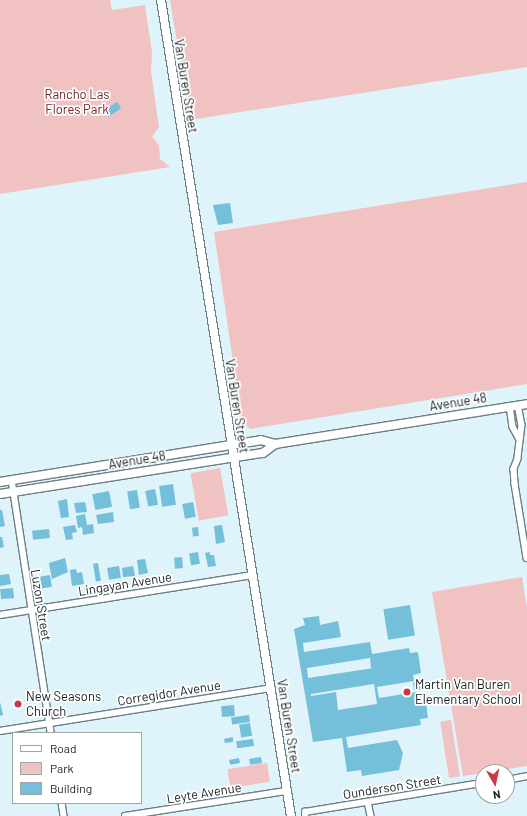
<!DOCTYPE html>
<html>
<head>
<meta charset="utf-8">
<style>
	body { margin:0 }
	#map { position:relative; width:527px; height:816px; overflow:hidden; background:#def3fa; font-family:Barlow,sans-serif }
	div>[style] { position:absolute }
	.green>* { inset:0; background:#f0c2c1; transform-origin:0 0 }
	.building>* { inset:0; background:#74bfd9; transform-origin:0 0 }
	.roads { filter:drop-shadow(1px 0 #6c7e85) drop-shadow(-1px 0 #6c7e85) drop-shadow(0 1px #6c7e85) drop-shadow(0 -1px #6c7e85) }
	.street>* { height:5.5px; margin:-2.75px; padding:0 2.75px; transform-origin:2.75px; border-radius:2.75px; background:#fff }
	.secondary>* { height:8px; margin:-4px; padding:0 4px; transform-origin:4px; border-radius:4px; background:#fff }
	.dots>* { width:11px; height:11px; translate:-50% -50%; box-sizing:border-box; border:2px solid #fff; border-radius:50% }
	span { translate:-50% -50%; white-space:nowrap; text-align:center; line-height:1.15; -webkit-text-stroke:3.5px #fff; paint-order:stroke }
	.street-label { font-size:13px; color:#171f21 }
	.park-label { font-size:13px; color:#75242b }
	.poi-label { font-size:13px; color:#171f21 }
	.left { translate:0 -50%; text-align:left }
	.legend { position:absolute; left:12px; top:732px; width:130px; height:72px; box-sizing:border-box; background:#fff; border:1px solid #a2a5a6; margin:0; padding:5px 7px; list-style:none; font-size:12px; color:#171f21 }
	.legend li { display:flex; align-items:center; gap:8px; height:20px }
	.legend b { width:20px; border:1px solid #a2a5a6 }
	.north { position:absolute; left:475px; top:764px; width:40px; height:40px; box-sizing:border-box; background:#fff; border:1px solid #a2a5a6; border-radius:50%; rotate:171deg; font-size:11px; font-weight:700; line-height:16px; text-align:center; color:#171f21 }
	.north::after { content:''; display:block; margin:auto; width:14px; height:18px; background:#c93948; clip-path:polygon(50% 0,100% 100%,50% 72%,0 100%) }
</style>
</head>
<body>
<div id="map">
	<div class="green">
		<div style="clip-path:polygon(0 0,110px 0,112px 10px,145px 5px,152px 52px,151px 72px,159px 127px,152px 137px,159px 145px,160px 159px,170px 167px,0 194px)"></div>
		<div style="clip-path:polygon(170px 0,527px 0,527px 67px,190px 120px)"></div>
		<div style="clip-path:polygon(527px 182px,527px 384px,250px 429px,242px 422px,214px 232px)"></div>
		<div style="left:220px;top:468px;width:48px;height:30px;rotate:80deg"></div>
		<div style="clip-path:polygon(522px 577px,527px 608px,527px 766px,463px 776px,432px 592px)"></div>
		<div style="left:451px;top:720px;width:57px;height:11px;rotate:81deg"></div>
		<div style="left:267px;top:763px;width:19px;height:40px;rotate:81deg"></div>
	</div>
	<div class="building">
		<div style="clip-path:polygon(117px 102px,121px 107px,119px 110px,108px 117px,104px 113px,106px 109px)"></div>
		<div style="clip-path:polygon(230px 203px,233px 223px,218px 225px,213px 205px)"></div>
		<div style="left:173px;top:484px;width:21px;height:14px;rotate:82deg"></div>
		<div style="left:155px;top:489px;width:16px;height:10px;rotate:79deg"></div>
		<div style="left:137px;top:490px;width:18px;height:10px;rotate:81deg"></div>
		<div style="left:109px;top:491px;width:16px;height:17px;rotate:79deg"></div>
		<div style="clip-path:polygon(67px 499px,69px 517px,61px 518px,58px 501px)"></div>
		<div style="clip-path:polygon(85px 502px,87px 512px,76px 513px,74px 503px)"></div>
		<div style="left:193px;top:502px;width:15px;height:11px;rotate:79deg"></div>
		<div style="clip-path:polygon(0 510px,2px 510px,5px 526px,0 527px)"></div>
		<div style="clip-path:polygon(113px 512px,114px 522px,98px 524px,96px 515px)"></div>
		<div style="clip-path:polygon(85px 514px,87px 525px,93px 524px,94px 533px,83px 535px,82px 527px,78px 528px,76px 516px)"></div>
		<div style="clip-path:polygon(75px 525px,77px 532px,72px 533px,73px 539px,66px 540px,63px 527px)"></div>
		<div style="clip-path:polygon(222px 525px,225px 542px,216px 544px,214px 526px)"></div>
		<div style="left:198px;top:527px;width:9px;height:6px;rotate:84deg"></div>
		<div style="left:49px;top:529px;width:9px;height:17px;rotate:84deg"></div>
		<div style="clip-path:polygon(0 537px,2px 537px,4px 547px,0 548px)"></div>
		<div style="left:198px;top:552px;width:12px;height:9px;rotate:81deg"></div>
		<div style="clip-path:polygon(210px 552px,210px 555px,214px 555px,216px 566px,208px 567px,205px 553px)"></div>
		<div style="left:182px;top:557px;width:11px;height:8px;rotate:85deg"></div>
		<div style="clip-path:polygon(65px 558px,68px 572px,52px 579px,49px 563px)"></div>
		<div style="clip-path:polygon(145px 559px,148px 573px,139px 575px,137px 560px)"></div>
		<div style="left:98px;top:563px;width:18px;height:5px;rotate:81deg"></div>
		<div style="left:119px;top:566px;width:12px;height:12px;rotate:81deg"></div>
		<div style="clip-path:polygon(133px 566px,135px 576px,123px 577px,122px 568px)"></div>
		<div style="clip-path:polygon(76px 569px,77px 573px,82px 572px,84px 584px,72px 586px,70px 570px)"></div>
		<div style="clip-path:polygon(9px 574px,11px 584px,0 586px,0 575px)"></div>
		<div style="left:50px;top:575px;width:12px;height:11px;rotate:81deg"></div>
		<div style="left:13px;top:588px;width:10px;height:13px;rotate:84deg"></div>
		<div style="left:410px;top:605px;width:31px;height:27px;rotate:81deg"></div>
		<div style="clip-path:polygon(evenodd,319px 616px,320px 625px,338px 621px,341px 637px,303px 643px,304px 652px,370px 642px,372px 654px,409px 648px,410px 653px,418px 652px,421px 673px,413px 675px,414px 681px,377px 687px,379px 698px,416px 692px,417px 698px,425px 696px,428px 718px,420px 719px,421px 725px,346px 737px,348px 748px,397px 740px,403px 753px,399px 770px,362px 776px,361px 770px,347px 772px,342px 738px,313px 742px,294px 629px,305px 625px,303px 618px,319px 616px,370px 658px,371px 668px,374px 668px,308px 678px,307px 668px,370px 658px,319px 616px,374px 684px,377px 704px,338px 710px,336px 692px,311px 696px,311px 694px,374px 684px)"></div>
		<div style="left:423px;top:681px;width:8px;height:10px;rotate:83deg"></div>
		<div style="clip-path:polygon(0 702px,3px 715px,0 716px)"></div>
		<div style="left:234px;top:705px;width:11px;height:13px;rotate:85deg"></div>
		<div style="left:249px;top:715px;width:7px;height:18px;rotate:82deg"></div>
		<div style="left:250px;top:723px;width:13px;height:11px;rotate:81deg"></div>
		<div style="clip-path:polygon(233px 737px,233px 742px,225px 743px,224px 739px)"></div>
		<div style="left:253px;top:739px;width:7px;height:17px;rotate:82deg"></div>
		<div style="left:261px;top:757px;width:6px;height:12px;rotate:81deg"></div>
		<div style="left:239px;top:758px;width:5px;height:10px;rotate:79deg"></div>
	</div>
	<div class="roads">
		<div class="street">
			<div style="left:518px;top:405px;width:20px;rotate:79deg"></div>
			<div style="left:522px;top:425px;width:34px;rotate:97deg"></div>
			<div style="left:518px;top:459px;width:11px;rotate:112deg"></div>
			<div style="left:514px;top:469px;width:15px;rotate:86deg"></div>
			<div style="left:515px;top:484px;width:75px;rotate:80.8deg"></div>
			<div style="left:510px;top:406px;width:21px;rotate:82deg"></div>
			<div style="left:513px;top:427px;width:13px;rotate:61deg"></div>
			<div style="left:12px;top:480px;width:256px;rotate:81.2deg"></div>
			<div style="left:0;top:615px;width:256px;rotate:-9deg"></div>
			<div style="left:0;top:731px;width:274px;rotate:-9deg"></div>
			<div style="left:507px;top:780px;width:20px;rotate:-11deg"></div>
			<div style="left:368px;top:802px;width:14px;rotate:78deg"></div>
			<div style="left:62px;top:803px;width:13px;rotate:81deg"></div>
			<div style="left:125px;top:816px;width:164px;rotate:-8.8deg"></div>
			<div style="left:305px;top:816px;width:4px;rotate:-90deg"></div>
			<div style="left:305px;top:812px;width:180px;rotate:-9.3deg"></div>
		</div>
		<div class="secondary">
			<div style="left:161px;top:0;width:826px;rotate:80.95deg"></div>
			<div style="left:0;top:482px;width:264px;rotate:-9.1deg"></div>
			<div style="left:261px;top:440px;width:15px;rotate:16deg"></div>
			<div style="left:275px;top:444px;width:255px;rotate:-9deg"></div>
			<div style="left:0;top:494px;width:266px;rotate:-8.9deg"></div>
			<div style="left:263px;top:453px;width:15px;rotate:-37deg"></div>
		</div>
	</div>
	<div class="dots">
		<div style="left:407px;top:692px;background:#c93948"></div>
		<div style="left:18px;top:704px;background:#c93948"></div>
	</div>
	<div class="street-label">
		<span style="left:186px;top:86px;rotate:81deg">Van Buren Street</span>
		<span style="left:458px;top:402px;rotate:-9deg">Avenue 48</span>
		<span style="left:237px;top:406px;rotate:81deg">Van Buren Street</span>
		<span style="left:137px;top:460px;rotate:-9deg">Avenue 48</span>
		<span style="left:125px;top:584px;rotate:-9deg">Lingayan Avenue</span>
		<span style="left:41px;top:605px;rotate:81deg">Luzon Street</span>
		<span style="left:169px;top:693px;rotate:-9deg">Corregidor Avenue</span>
		<span style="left:289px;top:726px;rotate:81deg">Van Buren Street</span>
		<span style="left:392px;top:787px;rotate:-9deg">Ounderson Street</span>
		<span style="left:204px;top:793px;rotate:-9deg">Leyte Avenue</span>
	</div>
	<div class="park-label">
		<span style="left:77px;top:102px">Rancho Las<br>Flores Park</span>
	</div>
	<div class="poi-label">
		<span class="left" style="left:415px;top:692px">Martin Van Buren<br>Elementary School</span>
		<span class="left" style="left:26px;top:704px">New Seasons<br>Church</span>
	</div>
	<ul class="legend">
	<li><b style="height:5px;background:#fff"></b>Road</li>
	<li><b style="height:11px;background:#f0c2c1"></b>Park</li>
	<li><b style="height:11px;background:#74bfd9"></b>Building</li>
	</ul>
	<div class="north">N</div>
</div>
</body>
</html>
